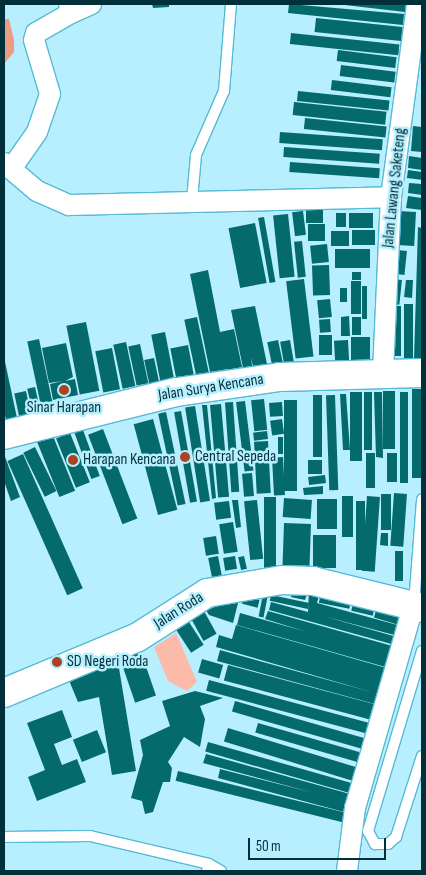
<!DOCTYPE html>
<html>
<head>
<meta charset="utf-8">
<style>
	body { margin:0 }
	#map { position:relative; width:426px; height:875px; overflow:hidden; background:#b8efff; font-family:"Sofia Sans Condensed",sans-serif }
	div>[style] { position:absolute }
	.green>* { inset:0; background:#fbbba8 }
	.forest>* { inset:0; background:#ee9b83 }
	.building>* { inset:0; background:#046a6c; transform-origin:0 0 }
	.roads { filter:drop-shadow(1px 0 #56bad4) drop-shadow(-1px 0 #56bad4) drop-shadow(0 1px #56bad4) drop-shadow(0 -1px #56bad4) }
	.lane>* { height:10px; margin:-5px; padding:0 5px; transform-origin:5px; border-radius:5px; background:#fff }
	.street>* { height:20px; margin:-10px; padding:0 10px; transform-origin:10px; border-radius:10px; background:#fff }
	.secondary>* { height:28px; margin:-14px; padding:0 14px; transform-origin:14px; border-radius:14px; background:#fff }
	.primary>* { height:28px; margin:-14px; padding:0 14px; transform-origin:14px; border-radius:14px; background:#fff }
	.dots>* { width:14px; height:14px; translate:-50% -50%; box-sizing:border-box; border:2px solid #b8efff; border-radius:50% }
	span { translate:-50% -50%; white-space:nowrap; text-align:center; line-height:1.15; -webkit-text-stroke:5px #b8efff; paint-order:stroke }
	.street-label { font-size:16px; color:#01303a }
	.poi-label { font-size:16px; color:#01303a }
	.left { translate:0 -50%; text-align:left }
	.frame { position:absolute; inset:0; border:5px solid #01303a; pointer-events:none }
	.scale { position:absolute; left:248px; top:838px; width:138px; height:22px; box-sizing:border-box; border:2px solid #01303a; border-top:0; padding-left:6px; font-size:15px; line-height:18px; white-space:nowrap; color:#01303a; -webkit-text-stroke:4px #b8efff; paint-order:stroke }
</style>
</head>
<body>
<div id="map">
	<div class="green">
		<div style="clip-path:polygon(176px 633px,197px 682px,187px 691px,168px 681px,154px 647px)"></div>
	</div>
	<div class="forest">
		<div style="clip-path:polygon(4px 19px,9px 19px,14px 40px,14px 52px,4px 64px)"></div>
	</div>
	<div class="building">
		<div style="clip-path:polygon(152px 4px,169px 4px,169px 7px,153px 8px)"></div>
		<div style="clip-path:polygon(289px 4px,404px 14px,403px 25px,288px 13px)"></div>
		<div style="clip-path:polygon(336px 4px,406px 4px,405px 12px)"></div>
		<div style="left:316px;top:18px;width:87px;height:14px;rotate:6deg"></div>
		<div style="left:291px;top:33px;width:109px;height:11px;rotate:6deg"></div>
		<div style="left:338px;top:50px;width:59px;height:11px;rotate:7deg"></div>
		<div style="left:341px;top:65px;width:55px;height:11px;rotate:7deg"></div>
		<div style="left:332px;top:80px;width:60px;height:10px;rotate:7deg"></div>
		<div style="left:298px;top:91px;width:92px;height:10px;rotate:6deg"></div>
		<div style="left:294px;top:102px;width:93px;height:13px;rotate:6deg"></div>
		<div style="left:305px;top:118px;width:82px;height:11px;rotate:6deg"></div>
		<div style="clip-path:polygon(413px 126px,422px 127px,422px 152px,411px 151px)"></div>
		<div style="left:280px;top:132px;width:103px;height:11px;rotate:4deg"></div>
		<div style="left:284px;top:147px;width:96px;height:10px;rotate:4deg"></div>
		<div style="clip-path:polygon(409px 156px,422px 158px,422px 170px,408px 168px)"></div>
		<div style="left:290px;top:162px;width:90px;height:10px;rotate:4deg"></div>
		<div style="left:408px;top:170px;width:14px;height:8px;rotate:8deg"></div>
		<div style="clip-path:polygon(409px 183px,422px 184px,422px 195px,408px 193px)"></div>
		<div style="clip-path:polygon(408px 196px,422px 198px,422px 210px,406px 208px)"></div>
		<div style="left:306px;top:210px;width:17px;height:13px"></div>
		<div style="left:303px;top:211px;width:24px;height:11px;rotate:83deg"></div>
		<div style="left:398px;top:211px;width:18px;height:34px;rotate:3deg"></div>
		<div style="left:336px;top:213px;width:10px;height:14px"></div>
		<div style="left:349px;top:213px;width:24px;height:15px"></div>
		<div style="left:288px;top:214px;width:63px;height:15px;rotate:84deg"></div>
		<div style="left:264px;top:217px;width:66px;height:6px;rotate:80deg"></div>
		<div style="left:255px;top:223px;width:61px;height:27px;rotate:79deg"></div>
		<div style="left:325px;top:224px;width:17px;height:17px;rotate:90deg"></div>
		<div style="clip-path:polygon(418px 227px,422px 228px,422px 359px,414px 359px)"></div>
		<div style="left:352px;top:230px;width:23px;height:15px"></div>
		<div style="left:331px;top:231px;width:18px;height:15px"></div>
		<div style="left:302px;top:241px;width:36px;height:8px;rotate:84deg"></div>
		<div style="left:327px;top:244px;width:18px;height:17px;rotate:84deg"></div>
		<div style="left:335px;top:249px;width:35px;height:19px"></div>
		<div style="left:397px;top:250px;width:10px;height:24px;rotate:6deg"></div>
		<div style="left:329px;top:265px;width:30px;height:17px;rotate:88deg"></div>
		<div style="clip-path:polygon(208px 270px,220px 332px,234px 329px,242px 367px,228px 370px,224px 346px,228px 369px,210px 372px,190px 274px)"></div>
		<div style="left:352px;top:272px;width:9px;height:8px"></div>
		<div style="left:304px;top:279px;width:78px;height:18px;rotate:83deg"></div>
		<div style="left:393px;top:279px;width:9px;height:25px;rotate:6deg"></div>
		<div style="clip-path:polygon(406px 280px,413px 280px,412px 298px,404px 297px)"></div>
		<div style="left:351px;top:281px;width:10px;height:33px"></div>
		<div style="left:362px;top:286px;width:5px;height:33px"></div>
		<div style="left:340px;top:288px;width:7px;height:14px"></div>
		<div style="left:330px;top:299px;width:18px;height:13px;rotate:84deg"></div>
		<div style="left:404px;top:304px;width:9px;height:55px"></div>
		<div style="clip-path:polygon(255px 306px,267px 364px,253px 367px,251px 357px,252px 366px,243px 368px,231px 310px)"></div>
		<div style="left:392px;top:306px;width:9px;height:50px"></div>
		<div style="clip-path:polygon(349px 316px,350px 336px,341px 336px,341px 317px)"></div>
		<div style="left:197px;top:317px;width:57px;height:13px;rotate:78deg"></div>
		<div style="left:352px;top:317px;width:9px;height:18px"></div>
		<div style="left:330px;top:319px;width:13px;height:11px;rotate:86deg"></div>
		<div style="left:86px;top:322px;width:70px;height:20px;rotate:79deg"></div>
		<div style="left:165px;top:332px;width:47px;height:14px;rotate:79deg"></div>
		<div style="left:319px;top:335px;width:13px;height:20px"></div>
		<div style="left:351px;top:337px;width:19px;height:24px"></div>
		<div style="left:39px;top:339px;width:64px;height:12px;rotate:78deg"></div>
		<div style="left:278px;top:340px;width:25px;height:11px;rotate:78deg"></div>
		<div style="left:290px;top:340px;width:23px;height:10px;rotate:80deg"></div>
		<div style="left:348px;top:340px;width:20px;height:14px;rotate:87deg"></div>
		<div style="left:126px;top:342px;width:45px;height:13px;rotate:78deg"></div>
		<div style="clip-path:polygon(66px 343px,73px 377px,65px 381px,75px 379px,78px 395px,53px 400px,50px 384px,63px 381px,49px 383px,42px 348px)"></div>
		<div style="left:140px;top:344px;width:40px;height:12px;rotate:78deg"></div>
		<div style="left:188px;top:345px;width:31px;height:18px;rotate:79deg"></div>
		<div style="left:112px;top:348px;width:42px;height:17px;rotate:79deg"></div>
		<div style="clip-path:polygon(4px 357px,17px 418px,6px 420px,4px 411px)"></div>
		<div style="left:154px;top:358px;width:24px;height:10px;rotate:78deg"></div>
		<div style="left:35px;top:387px;width:22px;height:8px;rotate:77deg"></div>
		<div style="left:422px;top:389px;width:89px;height:10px;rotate:90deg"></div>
		<div style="left:26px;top:391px;width:25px;height:12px;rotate:78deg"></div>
		<div style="left:383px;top:391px;width:12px;height:58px"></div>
		<div style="left:350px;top:392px;width:12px;height:69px"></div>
		<div style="left:364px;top:392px;width:8px;height:58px"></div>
		<div style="clip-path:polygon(374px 392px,382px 392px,383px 458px,376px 457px)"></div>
		<div style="left:400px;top:392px;width:8px;height:91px"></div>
		<div style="clip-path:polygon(340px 394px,346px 394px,350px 450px,343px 450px)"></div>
		<div style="left:313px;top:395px;width:9px;height:62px"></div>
		<div style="left:335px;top:395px;width:95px;height:9px;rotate:88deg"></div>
		<div style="left:264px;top:399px;width:31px;height:13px;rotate:84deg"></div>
		<div style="left:284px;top:400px;width:13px;height:91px"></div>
		<div style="left:245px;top:401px;width:70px;height:9px;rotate:83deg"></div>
		<div style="left:233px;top:402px;width:90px;height:8px;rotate:86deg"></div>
		<div style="left:282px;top:402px;width:14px;height:13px;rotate:86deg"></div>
		<div style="left:221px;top:404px;width:93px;height:11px;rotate:85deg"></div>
		<div style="clip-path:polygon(202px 405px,207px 405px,216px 498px,212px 499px)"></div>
		<div style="left:195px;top:406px;width:96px;height:10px;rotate:81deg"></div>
		<div style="left:181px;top:411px;width:92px;height:7px;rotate:80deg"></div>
		<div style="left:166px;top:412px;width:94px;height:8px;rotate:78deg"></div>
		<div style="left:153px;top:419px;width:94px;height:20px;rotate:75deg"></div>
		<div style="left:282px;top:419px;width:15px;height:12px;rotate:82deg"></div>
		<div style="left:103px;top:429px;width:96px;height:16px;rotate:69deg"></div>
		<div style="left:83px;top:430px;width:49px;height:9px;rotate:70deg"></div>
		<div style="left:267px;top:431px;width:8px;height:14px;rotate:83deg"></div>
		<div style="left:70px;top:433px;width:53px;height:15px;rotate:68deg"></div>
		<div style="left:53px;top:436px;width:59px;height:17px;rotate:68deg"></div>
		<div style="left:278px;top:437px;width:5px;height:17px"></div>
		<div style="left:268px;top:441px;width:52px;height:14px;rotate:87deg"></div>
		<div style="left:35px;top:447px;width:49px;height:13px;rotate:64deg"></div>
		<div style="left:366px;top:453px;width:9px;height:35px"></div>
		<div style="left:387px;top:453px;width:10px;height:29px"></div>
		<div style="clip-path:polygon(4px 454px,20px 497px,11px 501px,4px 481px)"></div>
		<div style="left:23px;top:454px;width:147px;height:17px;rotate:66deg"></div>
		<div style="left:283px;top:457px;width:38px;height:11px;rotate:87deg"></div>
		<div style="left:308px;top:460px;width:14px;height:14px"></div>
		<div style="left:252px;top:473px;width:23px;height:10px;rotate:85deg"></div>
		<div style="left:325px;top:475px;width:8px;height:17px;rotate:83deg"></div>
		<div style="clip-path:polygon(323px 486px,323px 494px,304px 495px,303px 488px)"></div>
		<div style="left:394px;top:493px;width:13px;height:53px;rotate:4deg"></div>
		<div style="left:381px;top:494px;width:10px;height:36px"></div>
		<div style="left:342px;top:496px;width:11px;height:41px"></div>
		<div style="left:367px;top:496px;width:13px;height:75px;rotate:4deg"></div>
		<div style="left:264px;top:497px;width:12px;height:72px"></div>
		<div style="left:284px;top:498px;width:28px;height:19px;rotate:4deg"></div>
		<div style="left:317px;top:499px;width:20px;height:30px"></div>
		<div style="clip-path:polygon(232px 500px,238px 500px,241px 527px,236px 528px)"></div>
		<div style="left:257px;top:500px;width:59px;height:13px;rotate:84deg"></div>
		<div style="left:229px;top:501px;width:17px;height:15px;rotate:83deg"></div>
		<div style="left:356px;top:501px;width:9px;height:69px"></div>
		<div style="left:233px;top:522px;width:30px;height:14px;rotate:81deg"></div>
		<div style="left:284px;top:523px;width:27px;height:42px;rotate:2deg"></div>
		<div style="clip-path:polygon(381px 533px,388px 533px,388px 546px,380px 545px)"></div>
		<div style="left:313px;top:535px;width:23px;height:33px"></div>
		<div style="left:216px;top:536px;width:18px;height:13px;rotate:81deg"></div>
		<div style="left:395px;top:551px;width:8px;height:30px"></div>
		<div style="left:218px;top:556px;width:20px;height:10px;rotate:79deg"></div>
		<div style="left:235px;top:556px;width:13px;height:12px;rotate:81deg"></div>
		<div style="left:244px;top:556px;width:13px;height:6px;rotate:77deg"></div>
		<div style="clip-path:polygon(292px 590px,307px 594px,305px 600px,291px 597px)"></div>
		<div style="clip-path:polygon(309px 590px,320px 592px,317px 603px,401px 626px,398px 636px,323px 616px,397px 637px,395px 645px,269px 610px,271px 602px,308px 612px)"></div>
		<div style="left:321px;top:592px;width:31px;height:11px;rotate:11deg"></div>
		<div style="left:263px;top:594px;width:5px;height:23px;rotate:11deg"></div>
		<div style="left:271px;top:595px;width:39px;height:6px;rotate:12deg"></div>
		<div style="left:244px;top:596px;width:16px;height:8px;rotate:14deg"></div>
		<div style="clip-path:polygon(239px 599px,233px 623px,209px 615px,206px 610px)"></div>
		<div style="left:354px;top:599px;width:22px;height:12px;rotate:13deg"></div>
		<div style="left:378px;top:604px;width:27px;height:14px;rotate:17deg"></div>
		<div style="left:204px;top:611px;width:26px;height:15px;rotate:61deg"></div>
		<div style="clip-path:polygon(268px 611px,396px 647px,389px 668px,237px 625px,240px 613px,307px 632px,265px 619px)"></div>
		<div style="left:189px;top:622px;width:27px;height:15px;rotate:57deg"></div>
		<div style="clip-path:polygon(236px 625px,390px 669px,375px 704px,217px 661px,220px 650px,375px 693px,216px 647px,219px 635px,232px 639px)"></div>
		<div style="left:141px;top:652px;width:46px;height:22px;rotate:71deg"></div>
		<div style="left:202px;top:659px;width:22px;height:14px;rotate:16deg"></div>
		<div style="clip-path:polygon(118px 662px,136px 771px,112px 775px,99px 697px,78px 702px,68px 678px)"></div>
		<div style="left:228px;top:665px;width:154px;height:16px;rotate:15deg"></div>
		<div style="left:209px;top:680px;width:168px;height:11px;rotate:15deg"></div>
		<div style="clip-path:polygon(195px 691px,223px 698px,200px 706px,205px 719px,200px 747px,184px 737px,168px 762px,172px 768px,170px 782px,163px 782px,153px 812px,145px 814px,142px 801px,131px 798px,143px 755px,140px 740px,170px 726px,162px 701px)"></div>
		<div style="left:235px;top:701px;width:136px;height:11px;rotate:16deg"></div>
		<div style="clip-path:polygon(62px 710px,72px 737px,54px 744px,62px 765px,77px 759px,86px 782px,37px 801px,28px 777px,45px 770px,27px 723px)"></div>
		<div style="left:258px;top:723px;width:108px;height:10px;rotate:16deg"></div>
		<div style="left:228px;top:728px;width:136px;height:14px;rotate:17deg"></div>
		<div style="left:97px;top:730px;width:24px;height:26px;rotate:68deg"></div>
		<div style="left:208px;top:742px;width:151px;height:10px;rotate:16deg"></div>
		<div style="clip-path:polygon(206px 754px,350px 794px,344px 812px,218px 778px,220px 769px,314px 793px,203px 763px)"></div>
		<div style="left:178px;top:771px;width:172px;height:10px;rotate:14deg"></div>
	</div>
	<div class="roads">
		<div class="lane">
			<div style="left:192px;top:200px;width:45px;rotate:-84.9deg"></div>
			<div style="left:196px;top:155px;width:70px;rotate:-66.4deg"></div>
			<div style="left:224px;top:91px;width:87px;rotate:-85.4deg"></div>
			<div style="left:414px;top:604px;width:105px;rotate:-85.6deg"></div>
			<div style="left:422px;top:651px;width:188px;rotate:106.7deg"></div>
			<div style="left:368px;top:831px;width:15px;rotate:62deg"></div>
			<div style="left:375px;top:844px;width:13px"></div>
			<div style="left:388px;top:844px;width:11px;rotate:-41deg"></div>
			<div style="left:396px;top:837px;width:85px;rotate:-72.2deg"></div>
			<div style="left:4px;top:837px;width:86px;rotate:-0.7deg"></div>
			<div style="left:90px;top:836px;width:122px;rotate:13.2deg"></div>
			<div style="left:207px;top:871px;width:7px;rotate:-74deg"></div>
			<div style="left:209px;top:864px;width:14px;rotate:30deg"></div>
		</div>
		<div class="street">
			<div style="left:69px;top:4px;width:9px;rotate:77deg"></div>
			<div style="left:71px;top:13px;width:22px;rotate:-24deg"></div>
			<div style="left:4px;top:163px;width:43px;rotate:40.3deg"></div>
			<div style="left:37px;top:191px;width:35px;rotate:24deg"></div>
			<div style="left:69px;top:205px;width:322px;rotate:-1.4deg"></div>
			<div style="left:11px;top:169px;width:45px;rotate:-54.9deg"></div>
			<div style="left:37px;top:132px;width:40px;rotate:-71.1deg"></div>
			<div style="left:50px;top:94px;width:56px;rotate:-106.5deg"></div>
			<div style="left:34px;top:40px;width:7px;rotate:-74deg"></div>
			<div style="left:36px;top:33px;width:40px;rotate:-29.7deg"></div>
			<div style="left:383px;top:372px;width:175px;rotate:-87.4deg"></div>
			<div style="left:391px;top:197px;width:195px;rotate:-82.3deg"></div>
			<div style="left:347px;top:871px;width:64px;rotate:-82.8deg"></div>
			<div style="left:355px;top:808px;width:212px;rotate:-73.9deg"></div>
		</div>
		<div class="secondary">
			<div style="left:4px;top:693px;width:145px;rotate:-22.7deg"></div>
			<div style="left:138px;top:637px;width:82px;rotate:-32.5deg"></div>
			<div style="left:207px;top:593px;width:76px;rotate:-9.8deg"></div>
			<div style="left:282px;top:580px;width:31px;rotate:2deg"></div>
			<div style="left:313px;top:581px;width:112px;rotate:13.9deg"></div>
		</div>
		<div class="primary">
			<div style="left:4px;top:435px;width:178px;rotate:-14deg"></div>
			<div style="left:177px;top:392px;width:104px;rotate:-8.3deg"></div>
			<div style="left:280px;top:377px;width:142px;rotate:-1.6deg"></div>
		</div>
	</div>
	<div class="dots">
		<div style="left:64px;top:390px;background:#ab4323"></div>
		<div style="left:185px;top:457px;background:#ab4323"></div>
		<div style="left:73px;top:460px;background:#ab4323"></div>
		<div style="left:57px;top:662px;background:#ab4323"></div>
	</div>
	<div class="street-label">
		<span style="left:395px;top:188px;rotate:-84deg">Jalan Lawang Saketeng</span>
		<span style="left:211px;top:388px;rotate:-9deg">Jalan Surya Kencana</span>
		<span style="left:179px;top:611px;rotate:-32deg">Jalan Roda</span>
	</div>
	<div class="poi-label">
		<span style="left:64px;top:408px">Sinar Harapan</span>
		<span class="left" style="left:195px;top:457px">Central Sepeda</span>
		<span class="left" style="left:83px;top:460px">Harapan Kencana</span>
		<span class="left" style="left:67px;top:662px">SD Negeri Roda</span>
	</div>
	<div class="frame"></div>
	<div class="scale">50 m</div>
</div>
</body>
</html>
